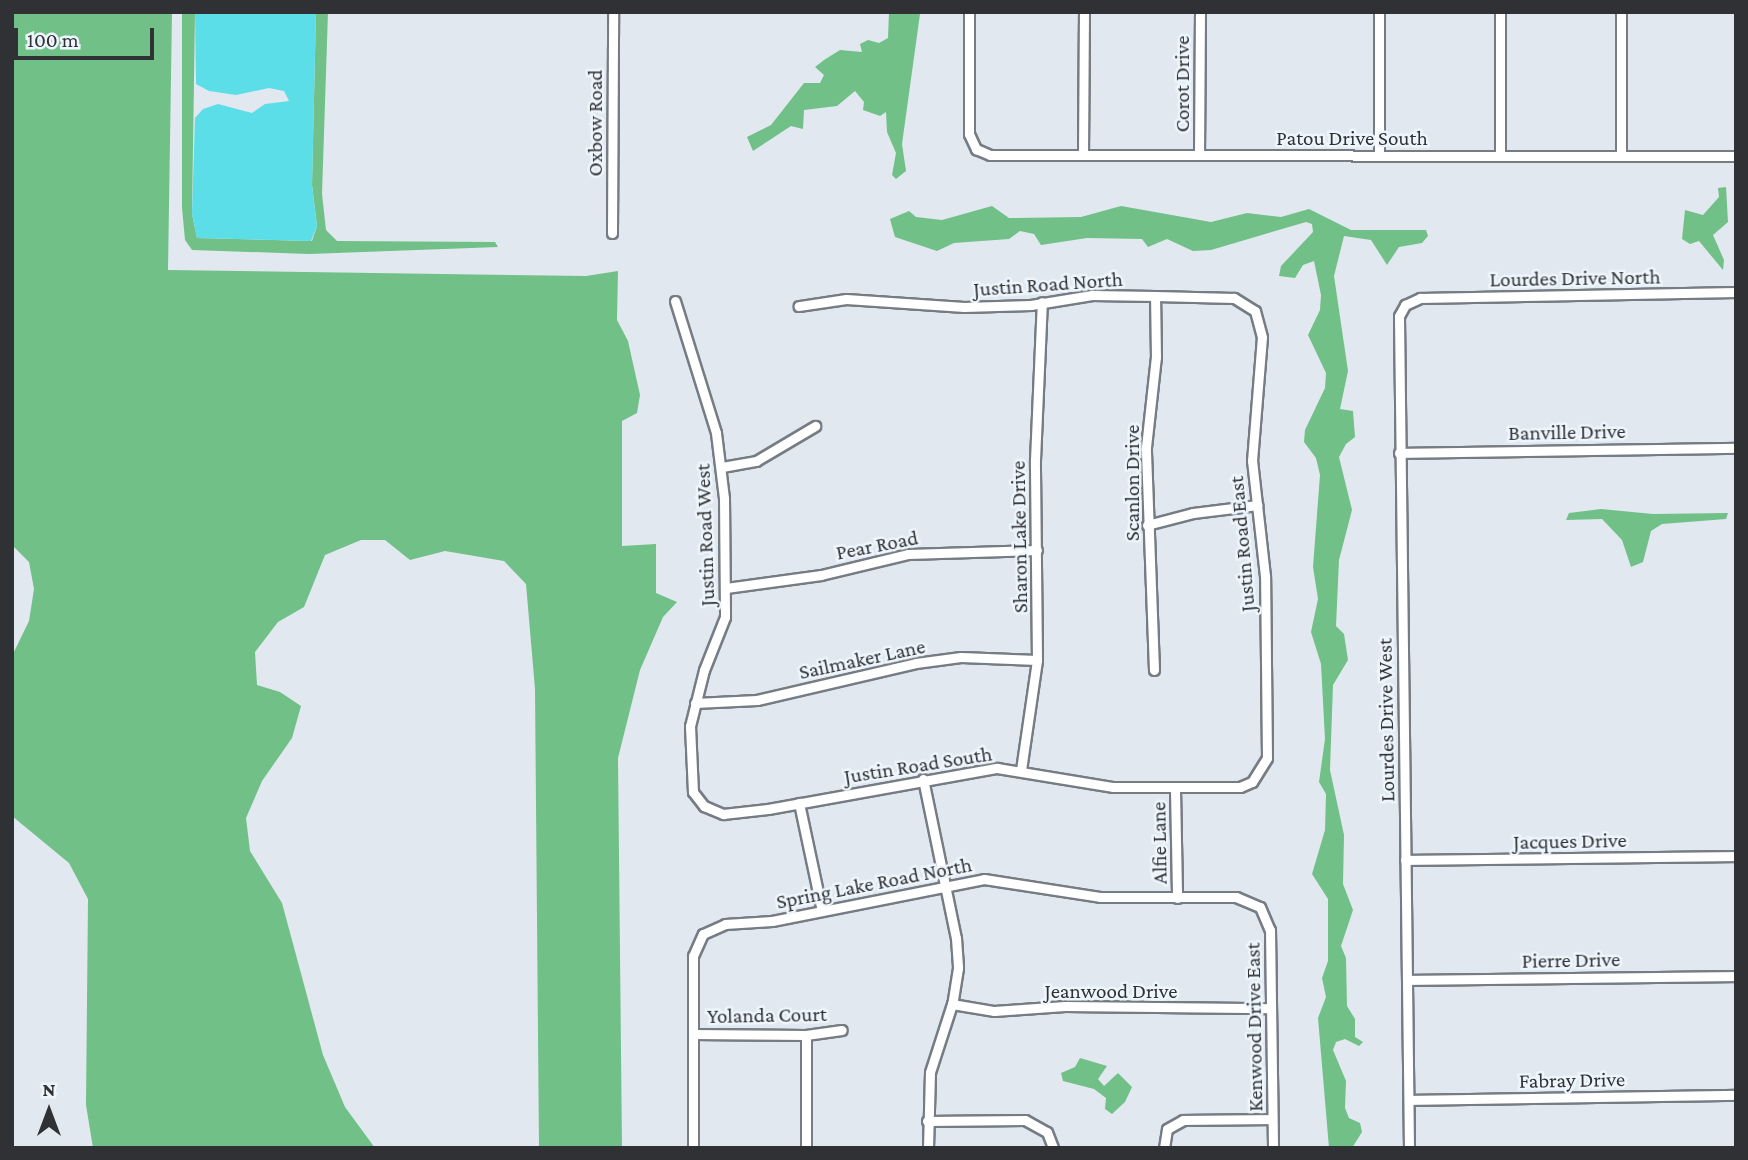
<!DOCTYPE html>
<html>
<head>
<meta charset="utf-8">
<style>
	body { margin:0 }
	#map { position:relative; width:1748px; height:1160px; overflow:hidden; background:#e1e8f0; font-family:"Crimson Pro",serif }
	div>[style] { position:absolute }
	.forest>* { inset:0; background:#70c087 }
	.water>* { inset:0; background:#5cdee8 }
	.roads { filter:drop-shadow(2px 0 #767c83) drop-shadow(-2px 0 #767c83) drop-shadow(0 2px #767c83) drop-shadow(0 -2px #767c83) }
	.minor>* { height:9px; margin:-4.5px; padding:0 4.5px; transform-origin:4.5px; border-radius:4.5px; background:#fff }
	span { translate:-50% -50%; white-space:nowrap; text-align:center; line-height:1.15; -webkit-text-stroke:5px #eef6fd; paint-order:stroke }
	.street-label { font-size:21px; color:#2f3134 }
	.frame { position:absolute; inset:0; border:14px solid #2f3134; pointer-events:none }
	.north { position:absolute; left:14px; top:1076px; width:70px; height:70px; -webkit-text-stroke:5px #eef6fd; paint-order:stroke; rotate:0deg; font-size:19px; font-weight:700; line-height:28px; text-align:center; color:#2f3134 }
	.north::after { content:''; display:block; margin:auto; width:24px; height:32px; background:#2f3134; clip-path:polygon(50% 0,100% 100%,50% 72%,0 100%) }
	.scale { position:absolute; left:14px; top:28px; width:140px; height:32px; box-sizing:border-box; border:4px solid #2f3134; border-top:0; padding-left:9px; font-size:21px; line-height:24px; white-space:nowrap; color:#2f3134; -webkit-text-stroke:5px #eef6fd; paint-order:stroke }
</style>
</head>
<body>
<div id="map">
	<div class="forest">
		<div style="clip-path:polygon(12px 12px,172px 12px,168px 270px,586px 276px,618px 271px,617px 320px,628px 341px,640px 395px,637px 413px,622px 421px,622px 546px,656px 544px,656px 593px,677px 602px,663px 617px,640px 670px,618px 758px,622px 1148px,539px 1148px,535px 689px,526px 584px,504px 561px,445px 551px,410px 560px,385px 540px,361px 540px,325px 555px,304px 607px,278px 622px,255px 652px,257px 685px,280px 692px,301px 706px,292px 738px,262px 781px,246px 818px,250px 851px,282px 903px,323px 1055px,345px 1107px,375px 1148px,93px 1148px,86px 1105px,88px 899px,69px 863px,12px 816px,12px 656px,29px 621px,34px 589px,29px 562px,12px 545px)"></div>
		<div style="clip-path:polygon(182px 12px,195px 12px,192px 214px,197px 238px,312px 241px,317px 226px,312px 185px,316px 12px,328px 12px,322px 194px,326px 230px,337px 241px,495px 242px,498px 247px,309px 254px,192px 250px,185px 240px,182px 208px)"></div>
		<div style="clip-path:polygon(889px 12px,920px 14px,902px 144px,906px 171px,896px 179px,892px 175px,896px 153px,887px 132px,886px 112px,880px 116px,863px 110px,864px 102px,855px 91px,837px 106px,804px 110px,803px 129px,791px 126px,753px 151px,747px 137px,771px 125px,804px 83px,820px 83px,824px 75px,815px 67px,824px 60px,840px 50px,862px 52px,860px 44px,868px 40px,879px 43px,888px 38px)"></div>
		<div style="clip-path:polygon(1726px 187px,1728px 222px,1713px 235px,1724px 260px,1723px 270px,1699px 241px,1690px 244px,1682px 239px,1685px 210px,1703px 215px,1719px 197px,1718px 188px)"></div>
		<div style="clip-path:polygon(992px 206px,1009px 218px,1081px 217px,1121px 206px,1211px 222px,1247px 213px,1281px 217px,1309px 209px,1351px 230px,1426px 230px,1428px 236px,1422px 243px,1399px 247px,1387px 265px,1371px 240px,1344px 236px,1334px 276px,1348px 371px,1340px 409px,1353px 411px,1355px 437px,1346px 444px,1339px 457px,1352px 510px,1339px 560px,1336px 626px,1344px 634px,1348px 660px,1333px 685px,1330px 770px,1344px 835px,1343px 884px,1353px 910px,1341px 946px,1346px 958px,1347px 1006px,1355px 1019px,1355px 1037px,1363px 1042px,1359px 1046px,1345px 1039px,1336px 1042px,1333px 1050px,1346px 1081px,1345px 1108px,1349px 1118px,1360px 1123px,1362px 1132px,1352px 1148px,1329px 1148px,1318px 1018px,1326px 997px,1322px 978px,1328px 961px,1328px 899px,1312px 874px,1325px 830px,1326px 794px,1319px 782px,1325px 739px,1321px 664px,1311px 632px,1318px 599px,1313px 567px,1320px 475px,1316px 458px,1304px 442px,1305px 430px,1325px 388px,1326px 373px,1308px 335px,1320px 310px,1321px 295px,1314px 261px,1303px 265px,1295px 278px,1279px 276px,1281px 266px,1313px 232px,1312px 224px,1306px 222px,1211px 250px,1193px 251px,1167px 239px,1148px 247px,1142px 239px,1087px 238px,1041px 245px,1034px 234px,1020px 231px,1009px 239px,954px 243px,937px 251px,895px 237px,890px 219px,909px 211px,916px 217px,942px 220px)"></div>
		<div style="clip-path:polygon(1601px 509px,1653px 514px,1728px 513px,1726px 519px,1662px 524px,1651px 531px,1643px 562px,1631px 567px,1622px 540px,1602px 519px,1566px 520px,1569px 513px)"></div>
		<div style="clip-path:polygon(1080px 1058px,1107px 1066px,1098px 1079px,1104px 1086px,1118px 1073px,1132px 1087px,1125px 1102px,1112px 1114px,1105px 1109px,1106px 1098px,1094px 1089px,1063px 1081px,1061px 1073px,1075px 1067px)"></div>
	</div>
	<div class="water">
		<div style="clip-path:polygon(195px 12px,316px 12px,312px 185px,317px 226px,311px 241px,197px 238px,192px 214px,195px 118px,203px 109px,218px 104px,252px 113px,265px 104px,289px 101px,284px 91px,269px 88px,236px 95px,209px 91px,196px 84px)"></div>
	</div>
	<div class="roads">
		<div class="minor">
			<div style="left:969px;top:12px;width:122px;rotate:90deg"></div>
			<div style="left:969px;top:134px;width:17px;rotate:65deg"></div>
			<div style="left:976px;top:149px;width:15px;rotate:23deg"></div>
			<div style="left:990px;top:155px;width:746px;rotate:0.08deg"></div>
			<div style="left:1083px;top:154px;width:142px;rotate:-89.6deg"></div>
			<div style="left:1500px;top:154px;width:142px;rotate:-90deg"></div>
			<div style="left:1199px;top:155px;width:143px;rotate:-89.6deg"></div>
			<div style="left:1379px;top:155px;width:143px;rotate:-90deg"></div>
			<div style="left:1621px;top:156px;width:144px;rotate:-90deg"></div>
			<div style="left:612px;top:233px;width:221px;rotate:-89.7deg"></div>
			<div style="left:675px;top:301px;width:138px;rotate:72.7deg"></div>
			<div style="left:716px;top:433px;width:65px;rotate:83deg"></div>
			<div style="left:724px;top:498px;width:119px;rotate:89.5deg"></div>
			<div style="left:725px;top:617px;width:57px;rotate:111.6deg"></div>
			<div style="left:704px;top:670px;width:58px;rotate:104deg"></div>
			<div style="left:690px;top:726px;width:66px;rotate:87.4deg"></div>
			<div style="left:693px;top:792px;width:18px;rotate:52deg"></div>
			<div style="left:704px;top:806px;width:21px;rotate:23deg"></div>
			<div style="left:723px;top:814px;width:45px;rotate:-6.3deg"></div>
			<div style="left:768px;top:809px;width:233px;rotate:-10.2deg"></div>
			<div style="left:997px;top:768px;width:118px;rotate:9.3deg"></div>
			<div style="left:1113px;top:787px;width:127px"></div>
			<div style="left:1240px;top:787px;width:13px;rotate:-23deg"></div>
			<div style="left:1252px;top:782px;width:28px;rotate:-58deg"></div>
			<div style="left:1267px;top:758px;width:182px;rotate:-90.6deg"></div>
			<div style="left:1265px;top:576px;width:116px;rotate:-96.4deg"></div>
			<div style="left:1252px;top:461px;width:124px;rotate:-85.4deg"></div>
			<div style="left:1262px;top:337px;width:27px;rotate:-105deg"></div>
			<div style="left:1255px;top:311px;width:25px;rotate:-148deg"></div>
			<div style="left:1234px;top:298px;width:79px;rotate:-178.5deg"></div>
			<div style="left:1155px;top:296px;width:63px;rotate:-179.1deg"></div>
			<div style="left:1092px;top:295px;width:62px;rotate:170.7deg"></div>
			<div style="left:1031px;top:305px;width:67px;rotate:178.3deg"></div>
			<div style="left:964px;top:307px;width:118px;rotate:-176.1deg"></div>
			<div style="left:846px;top:299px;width:48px;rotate:171.5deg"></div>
			<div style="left:1399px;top:453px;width:337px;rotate:-0.9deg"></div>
			<div style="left:722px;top:467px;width:35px;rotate:-10deg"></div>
			<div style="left:756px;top:461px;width:69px;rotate:-30.7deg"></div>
			<div style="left:1147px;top:525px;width:48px;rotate:-14.6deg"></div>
			<div style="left:1193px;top:513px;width:65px;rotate:-7deg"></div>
			<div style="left:726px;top:588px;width:96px;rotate:-7.8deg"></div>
			<div style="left:821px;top:575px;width:89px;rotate:-13.6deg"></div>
			<div style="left:908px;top:554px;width:129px;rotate:-1.8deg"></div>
			<div style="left:1154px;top:670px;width:223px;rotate:-92.1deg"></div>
			<div style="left:1146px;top:447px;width:91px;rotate:-83.7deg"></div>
			<div style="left:1156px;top:357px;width:61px;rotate:-90.9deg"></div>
			<div style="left:695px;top:703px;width:62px;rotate:-2.8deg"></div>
			<div style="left:757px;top:700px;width:163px;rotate:-13.1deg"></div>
			<div style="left:916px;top:663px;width:45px;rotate:-7.6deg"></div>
			<div style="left:961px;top:657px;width:76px;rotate:2.3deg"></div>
			<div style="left:1021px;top:770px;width:111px;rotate:-81.7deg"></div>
			<div style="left:1037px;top:660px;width:200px;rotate:-90.6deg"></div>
			<div style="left:1035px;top:460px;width:158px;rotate:-87.5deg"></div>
			<div style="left:923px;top:779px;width:162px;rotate:78.3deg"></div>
			<div style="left:956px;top:938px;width:30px;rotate:86deg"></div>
			<div style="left:958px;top:968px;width:36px;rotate:99deg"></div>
			<div style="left:952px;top:1004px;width:71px;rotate:107.9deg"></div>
			<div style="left:930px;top:1072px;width:76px;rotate:91.5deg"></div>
			<div style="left:1175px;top:789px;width:109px;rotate:88.9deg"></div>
			<div style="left:799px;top:803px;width:110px;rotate:78deg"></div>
			<div style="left:1405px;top:860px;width:331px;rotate:-0.7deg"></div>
			<div style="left:1407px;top:980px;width:329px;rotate:-0.7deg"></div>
			<div style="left:952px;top:1004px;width:43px;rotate:9.5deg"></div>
			<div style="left:994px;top:1011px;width:71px;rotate:-4deg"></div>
			<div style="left:1065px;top:1006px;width:206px;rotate:0.6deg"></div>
			<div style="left:693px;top:1034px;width:113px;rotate:0.5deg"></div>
			<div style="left:806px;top:1035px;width:36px;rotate:-8deg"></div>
			<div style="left:806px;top:1035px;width:113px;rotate:90deg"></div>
			<div style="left:1409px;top:1100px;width:327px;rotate:-0.9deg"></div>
			<div style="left:927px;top:1121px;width:98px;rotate:-0.6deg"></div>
			<div style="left:1025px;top:1120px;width:25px;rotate:29deg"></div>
			<div style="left:1047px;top:1132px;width:17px;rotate:69deg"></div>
			<div style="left:693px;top:1148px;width:192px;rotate:-90deg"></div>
			<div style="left:693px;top:956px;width:24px;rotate:-66deg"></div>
			<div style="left:703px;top:934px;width:24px;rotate:-24deg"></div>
			<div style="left:725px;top:924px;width:47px;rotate:-3.7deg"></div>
			<div style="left:772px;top:921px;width:216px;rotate:-11.2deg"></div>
			<div style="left:984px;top:879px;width:117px;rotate:8.8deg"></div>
			<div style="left:1100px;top:897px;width:136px"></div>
			<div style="left:1236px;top:897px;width:26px;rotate:23deg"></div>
			<div style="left:1260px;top:907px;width:25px;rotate:67deg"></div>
			<div style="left:1270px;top:930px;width:218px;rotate:89.2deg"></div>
			<div style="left:1164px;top:1148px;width:19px;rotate:-81deg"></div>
			<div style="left:1167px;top:1129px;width:18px;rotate:-29deg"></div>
			<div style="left:1183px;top:1120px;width:89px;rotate:-0.6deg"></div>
			<div style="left:1409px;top:1148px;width:832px;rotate:-90.69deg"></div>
			<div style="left:1399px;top:316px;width:13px;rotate:-61deg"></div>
			<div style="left:1405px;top:305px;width:17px;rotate:-25deg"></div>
			<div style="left:1420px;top:298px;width:316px;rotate:-1.1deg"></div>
		</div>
	</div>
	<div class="street-label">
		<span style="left:1182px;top:84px;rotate:-90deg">Corot Drive</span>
		<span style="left:595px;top:123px;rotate:-90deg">Oxbow Road</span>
		<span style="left:1352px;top:138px">Patou Drive South</span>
		<span style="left:1575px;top:278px;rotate:-1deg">Lourdes Drive North</span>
		<span style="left:1048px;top:284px;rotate:-4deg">Justin Road North</span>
		<span style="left:1567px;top:432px;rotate:-1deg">Banville Drive</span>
		<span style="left:1132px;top:483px;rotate:-90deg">Scanlon Drive</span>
		<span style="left:705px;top:535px;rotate:-92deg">Justin Road West</span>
		<span style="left:1019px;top:537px;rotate:-91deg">Sharon Lake Drive</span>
		<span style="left:1242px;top:544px;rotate:-95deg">Justin Road East</span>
		<span style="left:877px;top:545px;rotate:-11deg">Pear Road</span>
		<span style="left:862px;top:659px;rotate:-12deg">Sailmaker Lane</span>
		<span style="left:1386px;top:720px;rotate:-91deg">Lourdes Drive West</span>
		<span style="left:918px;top:765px;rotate:-9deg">Justin Road South</span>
		<span style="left:1570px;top:841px;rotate:-1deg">Jacques Drive</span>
		<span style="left:1159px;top:843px;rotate:-91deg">Alfie Lane</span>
		<span style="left:874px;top:883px;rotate:-11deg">Spring Lake Road North</span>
		<span style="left:1571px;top:960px;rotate:-1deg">Pierre Drive</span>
		<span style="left:1111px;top:991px">Jeanwood Drive</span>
		<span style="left:767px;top:1015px;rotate:-1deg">Yolanda Court</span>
		<span style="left:1254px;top:1027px;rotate:-91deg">Kenwood Drive East</span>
		<span style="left:1572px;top:1080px;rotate:-1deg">Fabray Drive</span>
	</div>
	<div class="frame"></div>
	<div class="north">N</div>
	<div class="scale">100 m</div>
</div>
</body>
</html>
